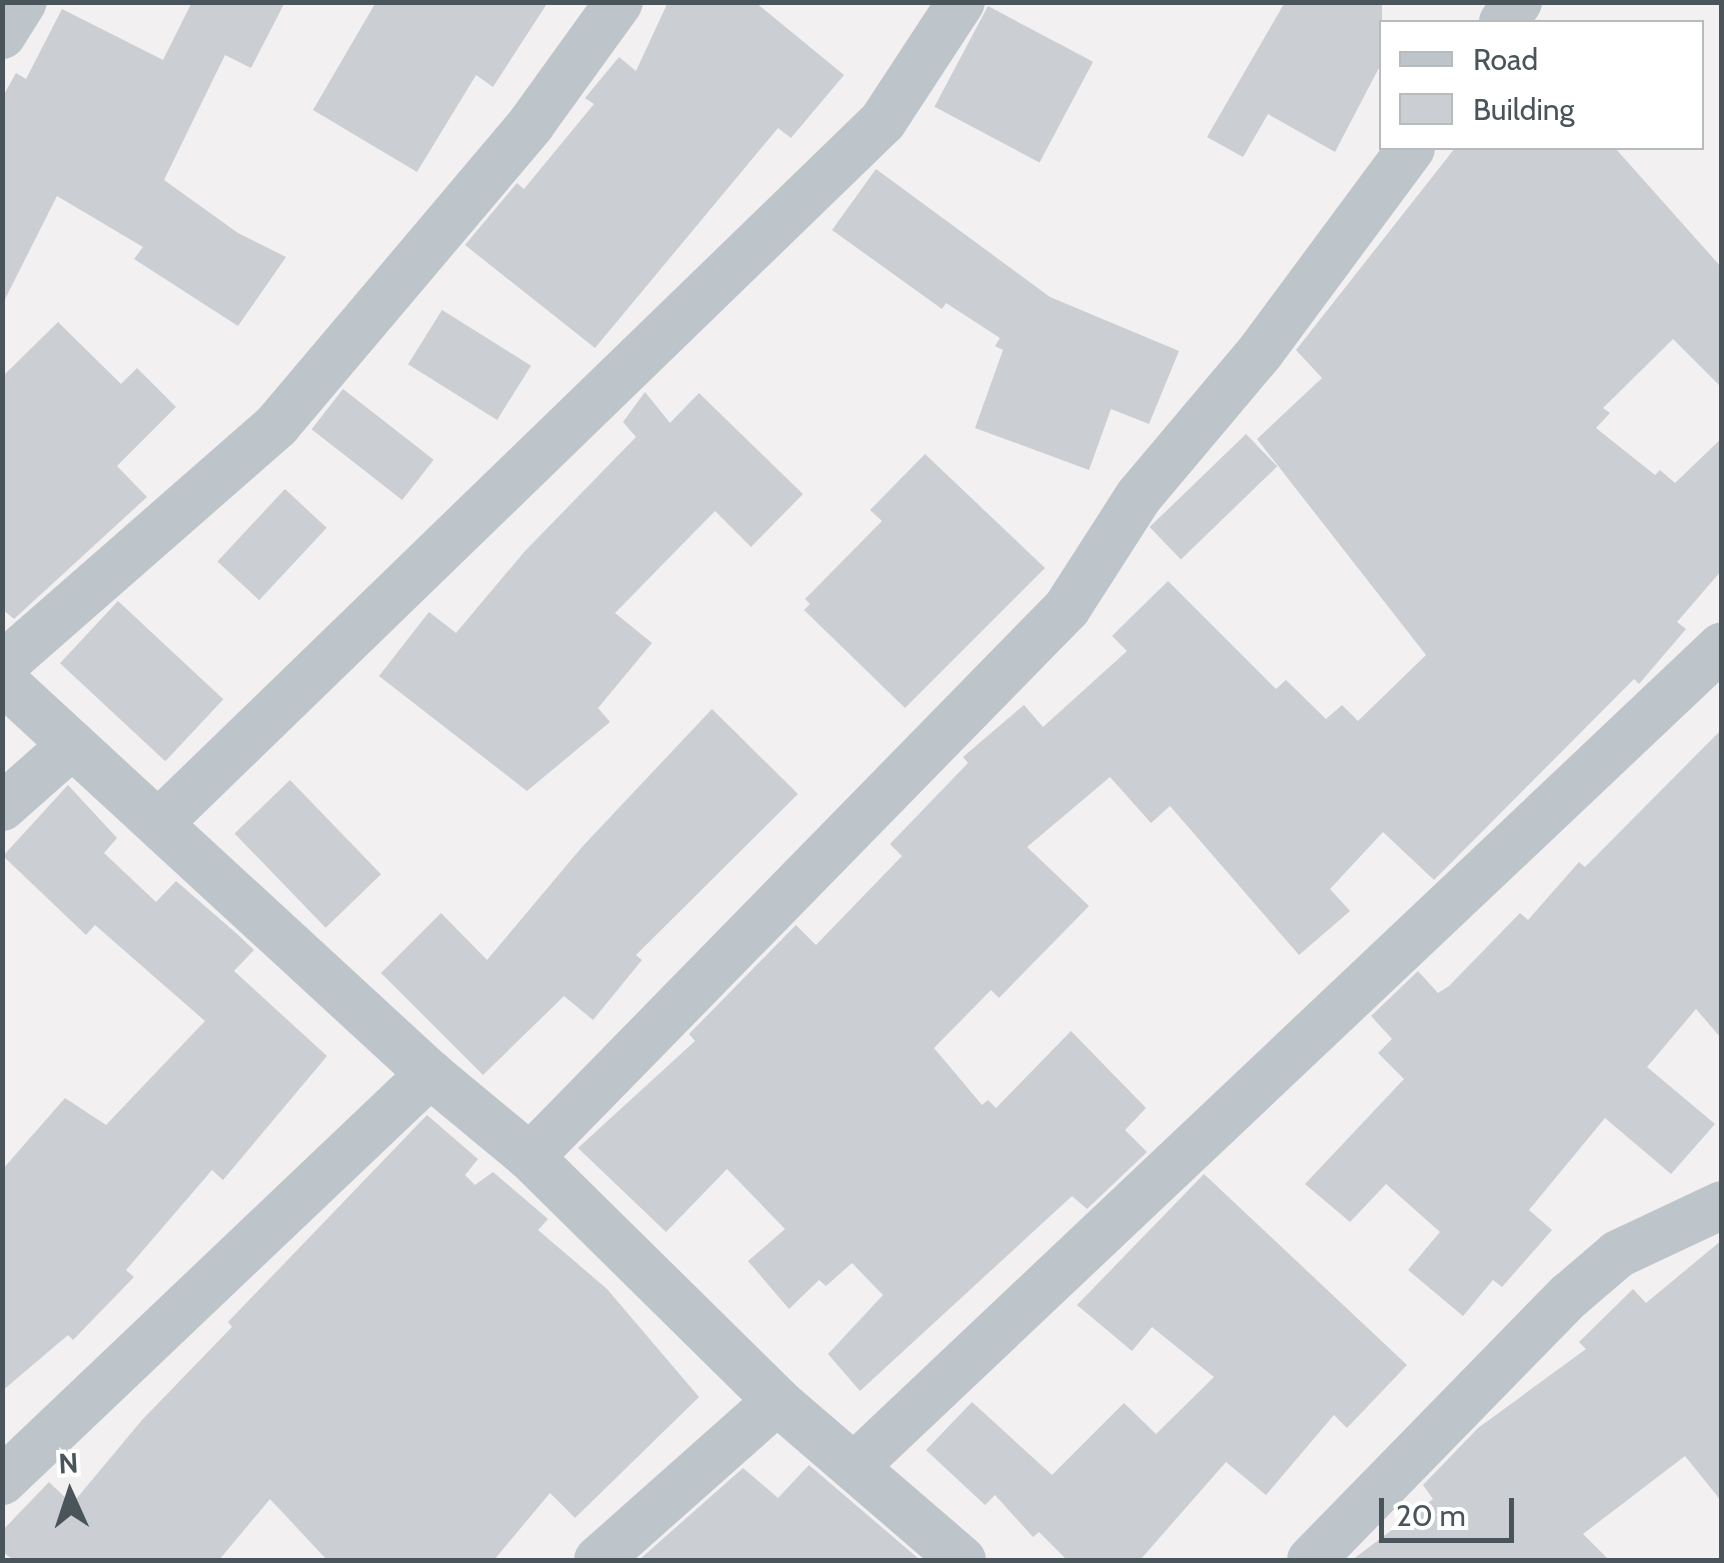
<!DOCTYPE html>
<html>
<head>
<meta charset="utf-8">
<style>
	body { margin:0 }
	#map { position:relative; width:1724px; height:1563px; overflow:hidden; background:#f2f0f0; font-family:Cabin,sans-serif }
	div>[style] { position:absolute }
	.building>* { inset:0; background:#cbced2; transform-origin:0 0 }
	.minor>* { height:48px; margin:-24px; padding:0 24px; transform-origin:24px; border-radius:24px; background:#bdc5cb }
	span { translate:-50% -50%; white-space:nowrap; text-align:center; line-height:1.15; -webkit-text-stroke:10px #fff; paint-order:stroke }
	.frame { position:absolute; inset:0; border:5px solid #4a555b; pointer-events:none }
	.legend { position:absolute; left:1379px; top:20px; width:325px; height:130px; box-sizing:border-box; background:#fff; border:2px solid #b7bbbd; margin:0; padding:12px 18px; list-style:none; font-size:30px; color:#4a555b }
	.legend li { display:flex; align-items:center; gap:20px; height:50px }
	.legend b { width:50px; border:2px solid #b7bbbd }
	.north { position:absolute; left:20px; top:1443px; width:100px; height:100px; -webkit-text-stroke:8px #fff; paint-order:stroke; rotate:357deg; font-size:28px; font-weight:700; line-height:40px; text-align:center; color:#4a555b }
	.north::after { content:''; display:block; margin:auto; width:35px; height:45px; background:#4a555b; clip-path:polygon(50% 0,100% 100%,50% 72%,0 100%) }
	.scale { position:absolute; left:1379px; top:1498px; width:135px; height:45px; box-sizing:border-box; border:5px solid #4a555b; border-top:0; padding-left:12px; font-size:30px; line-height:35px; white-space:nowrap; color:#4a555b; -webkit-text-stroke:8px #fff; paint-order:stroke }
</style>
</head>
<body>
<div id="map">
	<div class="building">
		<div style="clip-path:polygon(192px 2px,285px 2px,251px 68px,225px 55px,164px 180px,238px 233px,286px 257px,238px 326px,134px 259px,143px 247px,57px 196px,2px 305px,2px 98px,16px 73px,26px 79px,62px 9px,163px 60px)"></div>
		<div style="clip-path:polygon(376px 2px,548px 2px,493px 87px,476px 75px,417px 172px,313px 110px)"></div>
		<div style="clip-path:polygon(668px 2px,755px 2px,844px 75px,791px 138px,778px 128px,595px 348px,465px 245px,517px 183px,524px 189px,594px 104px,585px 98px,619px 57px,636px 71px)"></div>
		<div style="clip-path:polygon(1285px 2px,1382px 2px,1382px 62px,1335px 152px,1268px 114px,1243px 157px,1207px 137px)"></div>
		<div style="left:988px;top:6px;width:119px;height:114px;rotate:28deg"></div>
		<div style="clip-path:polygon(1455px 148px,1615px 148px,1722px 268px,1722px 388px,1673px 339px,1603px 408px,1610px 413px,1596px 428px,1655px 475px,1660px 470px,1675px 483px,1722px 438px,1722px 570px,1677px 622px,1686px 629px,1639px 684px,1634px 679px,1434px 880px,1383px 832px,1330px 889px,1350px 911px,1299px 955px,1170px 806px,1151px 823px,1110px 777px,1027px 847px,1089px 906px,999px 998px,991px 990px,934px 1048px,982px 1105px,988px 1100px,996px 1108px,1071px 1031px,1146px 1108px,1125px 1130px,1147px 1152px,1087px 1209px,1072px 1196px,860px 1391px,828px 1354px,883px 1295px,852px 1263px,826px 1286px,819px 1280px,789px 1309px,748px 1261px,785px 1229px,727px 1169px,666px 1232px,578px 1148px,695px 1041px,689px 1034px,796px 925px,816px 945px,902px 856px,890px 844px,968px 763px,963px 757px,1024px 705px,1043px 727px,1127px 651px,1112px 636px,1168px 581px,1276px 689px,1286px 680px,1326px 719px,1342px 705px,1358px 721px,1426px 655px,1257px 439px,1322px 378px,1296px 350px)"></div>
		<div style="clip-path:polygon(876px 169px,1050px 297px,1179px 351px,1149px 424px,1111px 409px,1089px 470px,975px 428px,1003px 350px,995px 346px,1000px 338px,946px 303px,942px 309px,832px 230px)"></div>
		<div style="left:442px;top:310px;width:105px;height:64px;rotate:32deg"></div>
		<div style="clip-path:polygon(58px 322px,121px 384px,137px 368px,176px 407px,117px 466px,147px 497px,14px 619px,2px 609px,2px 377px)"></div>
		<div style="left:343px;top:389px;width:115px;height:51px;rotate:38deg"></div>
		<div style="clip-path:polygon(645px 392px,670px 423px,699px 393px,803px 494px,751px 547px,715px 511px,615px 613px,652px 643px,598px 708px,610px 722px,527px 791px,379px 676px,429px 612px,456px 633px,525px 551px,636px 437px,623px 422px)"></div>
		<div style="left:1246px;top:434px;width:45px;height:134px;rotate:46deg"></div>
		<div style="clip-path:polygon(925px 454px,1045px 568px,905px 708px,804px 610px,810px 604px,805px 599px,882px 521px,870px 510px)"></div>
		<div style="left:285px;top:489px;width:57px;height:99px;rotate:43deg"></div>
		<div style="left:118px;top:601px;width:144px;height:85px;rotate:43deg"></div>
		<div style="clip-path:polygon(712px 709px,798px 794px,636px 955px,642px 960px,593px 1020px,564px 996px,483px 1075px,381px 973px,441px 913px,487px 960px,582px 847px)"></div>
		<div style="clip-path:polygon(1722px 729px,1722px 1039px,1696px 1009px,1647px 1067px,1715px 1124px,1671px 1174px,1605px 1118px,1529px 1210px,1552px 1230px,1502px 1287px,1493px 1280px,1463px 1316px,1408px 1270px,1440px 1232px,1386px 1184px,1350px 1222px,1305px 1184px,1404px 1079px,1378px 1053px,1392px 1039px,1371px 1016px,1418px 971px,1438px 993px,1449px 986px,1520px 913px,1528px 920px,1579px 862px,1585px 867px)"></div>
		<div style="left:290px;top:780px;width:131px;height:77px;rotate:46deg"></div>
		<div style="clip-path:polygon(68px 785px,117px 838px,104px 853px,156px 902px,176px 881px,236px 933px,254px 950px,234px 971px,327px 1056px,223px 1180px,212px 1170px,126px 1270px,134px 1277px,73px 1340px,68px 1335px,2px 1391px,2px 1170px,65px 1098px,106px 1125px,205px 1021px,95px 925px,86px 935px,3px 856px)"></div>
		<div style="clip-path:polygon(427px 1115px,478px 1159px,465px 1175px,475px 1185px,493px 1172px,548px 1219px,538px 1230px,607px 1289px,699px 1397px,575px 1518px,550px 1493px,494px 1560px,327px 1560px,270px 1499px,219px 1560px,13px 1560px,2px 1551px,2px 1531px,49px 1482px,72px 1504px,142px 1420px,232px 1327px,228px 1322px)"></div>
		<div style="clip-path:polygon(1204px 1174px,1407px 1365px,1347px 1428px,1334px 1415px,1266px 1495px,1226px 1462px,1140px 1560px,1067px 1560px,1039px 1532px,1033px 1537px,995px 1495px,985px 1505px,926px 1450px,972px 1402px,1052px 1475px,1124px 1403px,1156px 1434px,1214px 1377px,1152px 1327px,1132px 1351px,1077px 1305px)"></div>
		<div style="clip-path:polygon(1722px 1240px,1722px 1502px,1685px 1456px,1583px 1534px,1609px 1560px,1352px 1560px,1433px 1499px,1423px 1485px,1478px 1428px,1586px 1349px,1579px 1342px,1633px 1289px,1646px 1303px)"></div>
		<div style="clip-path:polygon(809px 1465px,920px 1560px,639px 1560px,743px 1468px,778px 1498px)"></div>
	</div>
	<div class="minor">
		<div style="left:1503px;top:22px;width:25px;rotate:-53deg"></div>
		<div style="left:2px;top:35px;width:39px;rotate:-58deg"></div>
		<div style="left:2px;top:666px;width:366px;rotate:-41.2deg"></div>
		<div style="left:277px;top:425px;width:394px;rotate:-49.8deg"></div>
		<div style="left:531px;top:124px;width:150px;rotate:-54.2deg"></div>
		<div style="left:2px;top:680px;width:582px;rotate:42.63deg"></div>
		<div style="left:430px;top:1074px;width:130px;rotate:39.7deg"></div>
		<div style="left:530px;top:1157px;width:347px;rotate:44.6deg"></div>
		<div style="left:777px;top:1401px;width:244px;rotate:40.7deg"></div>
		<div style="left:2px;top:807px;width:94px;rotate:-41.5deg"></div>
		<div style="left:161px;top:821px;width:1006px;rotate:-44.11deg"></div>
		<div style="left:883px;top:121px;width:142px;rotate:-56.8deg"></div>
		<div style="left:530px;top:1157px;width:768px;rotate:-45.63deg"></div>
		<div style="left:1067px;top:608px;width:133px;rotate:-57.3deg"></div>
		<div style="left:1139px;top:496px;width:189px;rotate:-49.9deg"></div>
		<div style="left:1261px;top:351px;width:252px;rotate:-53.5deg"></div>
		<div style="left:855px;top:1466px;width:1193px;rotate:-43.4deg"></div>
		<div style="left:2px;top:1481px;width:591px;rotate:-43.56deg"></div>
		<div style="left:598px;top:1560px;width:239px;rotate:-41.6deg"></div>
		<div style="left:1311px;top:1560px;width:369px;rotate:-45.7deg"></div>
		<div style="left:1569px;top:1296px;width:65px;rotate:-40.6deg"></div>
		<div style="left:1618px;top:1254px;width:115px;rotate:-25.2deg"></div>
	</div>
	<div class="frame"></div>
	<ul class="legend">
	<li><b style="height:12px;background:#bdc5cb"></b>Road</li>
	<li><b style="height:28px;background:#cbced2"></b>Building</li>
	</ul>
	<div class="north">N</div>
	<div class="scale">20 m</div>
</div>
</body>
</html>
